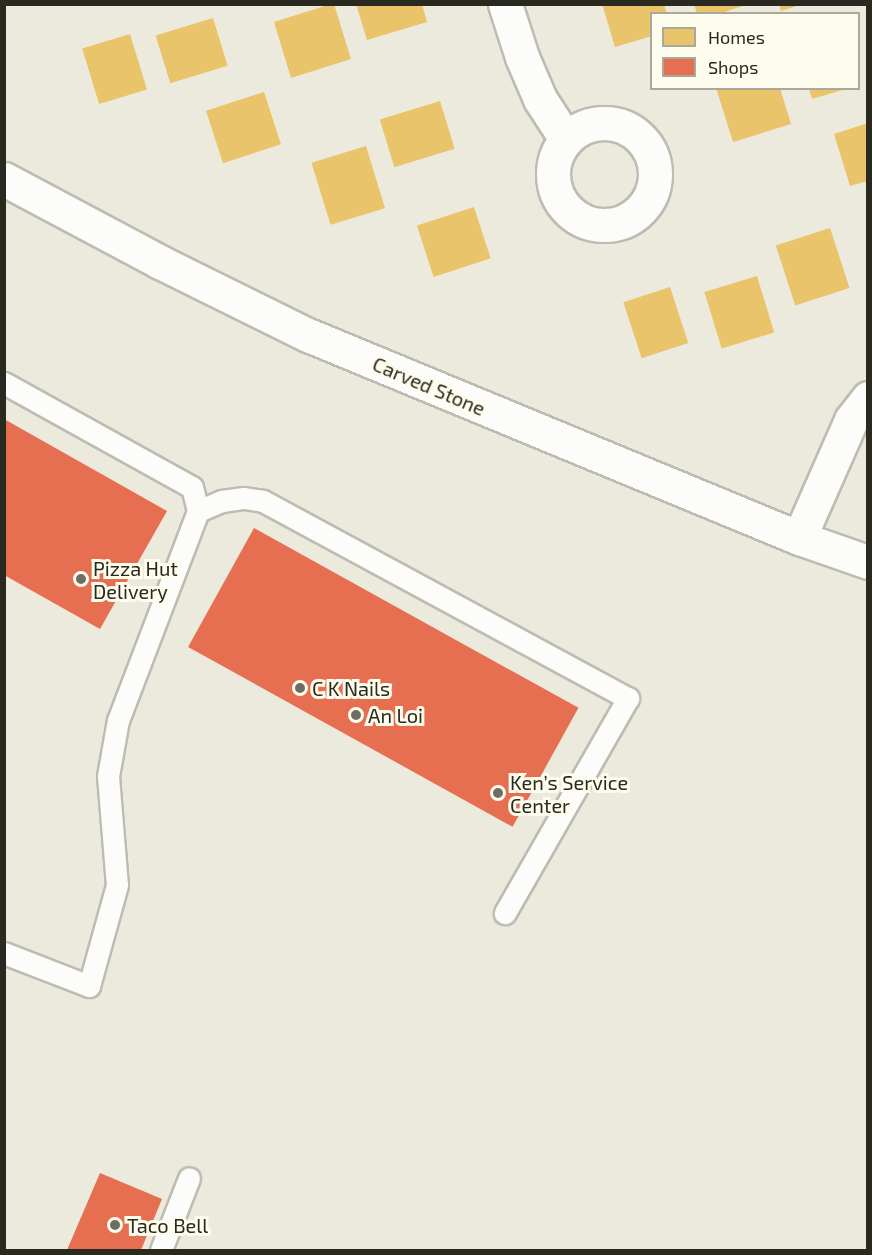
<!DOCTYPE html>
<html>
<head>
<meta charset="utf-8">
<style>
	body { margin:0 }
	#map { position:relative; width:872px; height:1255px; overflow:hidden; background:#eceadc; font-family:"Exo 2",sans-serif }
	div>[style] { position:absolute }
	.homes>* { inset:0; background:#e9c46a; transform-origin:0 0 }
	.shops>* { inset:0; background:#e76f51; transform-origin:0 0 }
	.roads { filter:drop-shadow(2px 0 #bebcb1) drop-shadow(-2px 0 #bebcb1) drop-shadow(0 2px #bebcb1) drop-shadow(0 -2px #bebcb1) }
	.service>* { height:21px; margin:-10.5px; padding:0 10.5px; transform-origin:10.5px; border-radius:10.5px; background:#fcfcfa }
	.minor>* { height:33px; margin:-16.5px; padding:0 16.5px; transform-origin:16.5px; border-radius:16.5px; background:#fcfcfa }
	.minor>.ring { margin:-16.5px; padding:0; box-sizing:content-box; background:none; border:33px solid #fcfcfa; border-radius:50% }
	.dots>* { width:16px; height:16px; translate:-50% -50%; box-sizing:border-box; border:3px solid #fefcec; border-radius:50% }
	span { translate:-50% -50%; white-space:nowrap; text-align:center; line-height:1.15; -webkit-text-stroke:6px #fefcec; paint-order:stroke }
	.street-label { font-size:20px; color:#2a291f }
	.poi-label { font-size:20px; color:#2a291f }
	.left { translate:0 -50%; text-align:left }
	.frame { position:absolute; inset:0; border:6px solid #2a291f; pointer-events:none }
	.legend { position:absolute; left:650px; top:12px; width:210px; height:78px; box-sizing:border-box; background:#fefcec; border:2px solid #a9a89a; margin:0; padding:8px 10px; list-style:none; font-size:18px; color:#2a291f }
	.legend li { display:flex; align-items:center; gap:12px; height:30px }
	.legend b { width:30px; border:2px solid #a9a89a }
</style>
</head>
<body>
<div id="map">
	<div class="homes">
		<div style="clip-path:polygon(331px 4px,334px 4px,351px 59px,291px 78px,274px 22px)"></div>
		<div style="clip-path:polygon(356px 4px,422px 4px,427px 22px,367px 40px)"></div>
		<div style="clip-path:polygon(602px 4px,664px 4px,667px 14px,652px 14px,652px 36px,615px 47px)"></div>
		<div style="clip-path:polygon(694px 4px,745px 4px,745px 5px,719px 14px,697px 14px)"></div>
		<div style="clip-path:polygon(779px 4px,800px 4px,800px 5px,781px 11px)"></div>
		<div style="left:213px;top:18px;width:50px;height:60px;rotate:73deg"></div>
		<div style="left:130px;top:34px;width:58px;height:50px;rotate:73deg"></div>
		<div style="clip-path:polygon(716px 88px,780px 88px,791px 124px,733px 142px)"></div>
		<div style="clip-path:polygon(809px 88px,846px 88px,846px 89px,812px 99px)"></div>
		<div style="left:264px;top:92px;width:55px;height:61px;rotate:72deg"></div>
		<div style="left:440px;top:101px;width:50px;height:63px;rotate:73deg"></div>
		<div style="clip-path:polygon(868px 123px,868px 181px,850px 186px,834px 134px)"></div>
		<div style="left:366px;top:146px;width:65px;height:57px;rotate:73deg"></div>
		<div style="left:474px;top:207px;width:54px;height:60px;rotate:72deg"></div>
		<div style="left:830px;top:228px;width:63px;height:57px;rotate:72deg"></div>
		<div style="left:757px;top:276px;width:59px;height:55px;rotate:73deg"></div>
		<div style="left:670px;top:287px;width:59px;height:49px;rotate:72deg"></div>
	</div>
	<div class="shops">
		<div style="clip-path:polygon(4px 419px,167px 511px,100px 629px,4px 575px)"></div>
		<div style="left:254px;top:528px;width:371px;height:136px;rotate:29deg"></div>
		<div style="clip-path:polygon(100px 1173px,162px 1199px,141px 1250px,67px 1250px)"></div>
	</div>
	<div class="roads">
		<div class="service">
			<div style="left:4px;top:383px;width:215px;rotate:29deg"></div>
			<div style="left:192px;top:487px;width:25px;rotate:76deg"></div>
			<div style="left:198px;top:511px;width:224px;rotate:110.9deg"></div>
			<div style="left:118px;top:720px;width:57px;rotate:100.1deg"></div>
			<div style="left:108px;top:776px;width:109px;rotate:85.3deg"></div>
			<div style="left:117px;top:885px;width:105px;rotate:105.5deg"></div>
			<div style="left:89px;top:986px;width:91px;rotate:-158.8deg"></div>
			<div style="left:198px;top:511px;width:26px;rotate:-23deg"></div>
			<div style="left:222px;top:501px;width:22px;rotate:-8deg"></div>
			<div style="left:244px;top:498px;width:19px;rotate:9deg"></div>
			<div style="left:263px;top:501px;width:415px;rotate:28.4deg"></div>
			<div style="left:628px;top:698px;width:248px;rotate:119.8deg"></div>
			<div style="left:161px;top:1250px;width:77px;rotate:-68.7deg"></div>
		</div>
		<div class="minor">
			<div style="left:505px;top:4px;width:56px;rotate:72.2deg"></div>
			<div style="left:522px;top:57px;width:46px;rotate:66.8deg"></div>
			<div style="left:540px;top:99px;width:48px;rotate:57deg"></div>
			<div class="ring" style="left:553px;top:123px;width:69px;height:69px"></div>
			<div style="left:4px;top:179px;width:177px;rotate:28deg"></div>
			<div style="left:160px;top:262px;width:165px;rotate:26.3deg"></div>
			<div style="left:308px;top:335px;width:531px;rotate:22.46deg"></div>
			<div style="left:799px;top:538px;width:73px;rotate:19.2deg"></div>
			<div style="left:799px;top:538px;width:129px;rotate:-66.2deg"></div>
			<div style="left:851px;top:420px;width:28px;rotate:-52deg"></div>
		</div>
	</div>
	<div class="dots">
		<div style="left:81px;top:579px;background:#6e6d61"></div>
		<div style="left:300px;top:688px;background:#6e6d61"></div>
		<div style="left:356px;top:715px;background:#6e6d61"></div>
		<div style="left:498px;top:793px;background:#6e6d61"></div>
		<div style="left:115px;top:1225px;background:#6e6d61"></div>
	</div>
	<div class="street-label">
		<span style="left:429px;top:386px;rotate:23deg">Carved Stone</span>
	</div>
	<div class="poi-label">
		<span class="left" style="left:93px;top:580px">Pizza Hut<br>Delivery</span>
		<span class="left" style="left:312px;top:688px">C K Nails</span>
		<span class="left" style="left:368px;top:715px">An Loi</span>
		<span class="left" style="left:510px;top:794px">Ken’s Service<br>Center</span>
		<span class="left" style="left:127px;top:1225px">Taco Bell</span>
	</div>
	<div class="frame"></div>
	<ul class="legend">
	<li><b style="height:16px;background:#e9c46a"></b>Homes</li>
	<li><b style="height:16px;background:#e76f51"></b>Shops</li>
	</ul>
</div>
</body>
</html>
